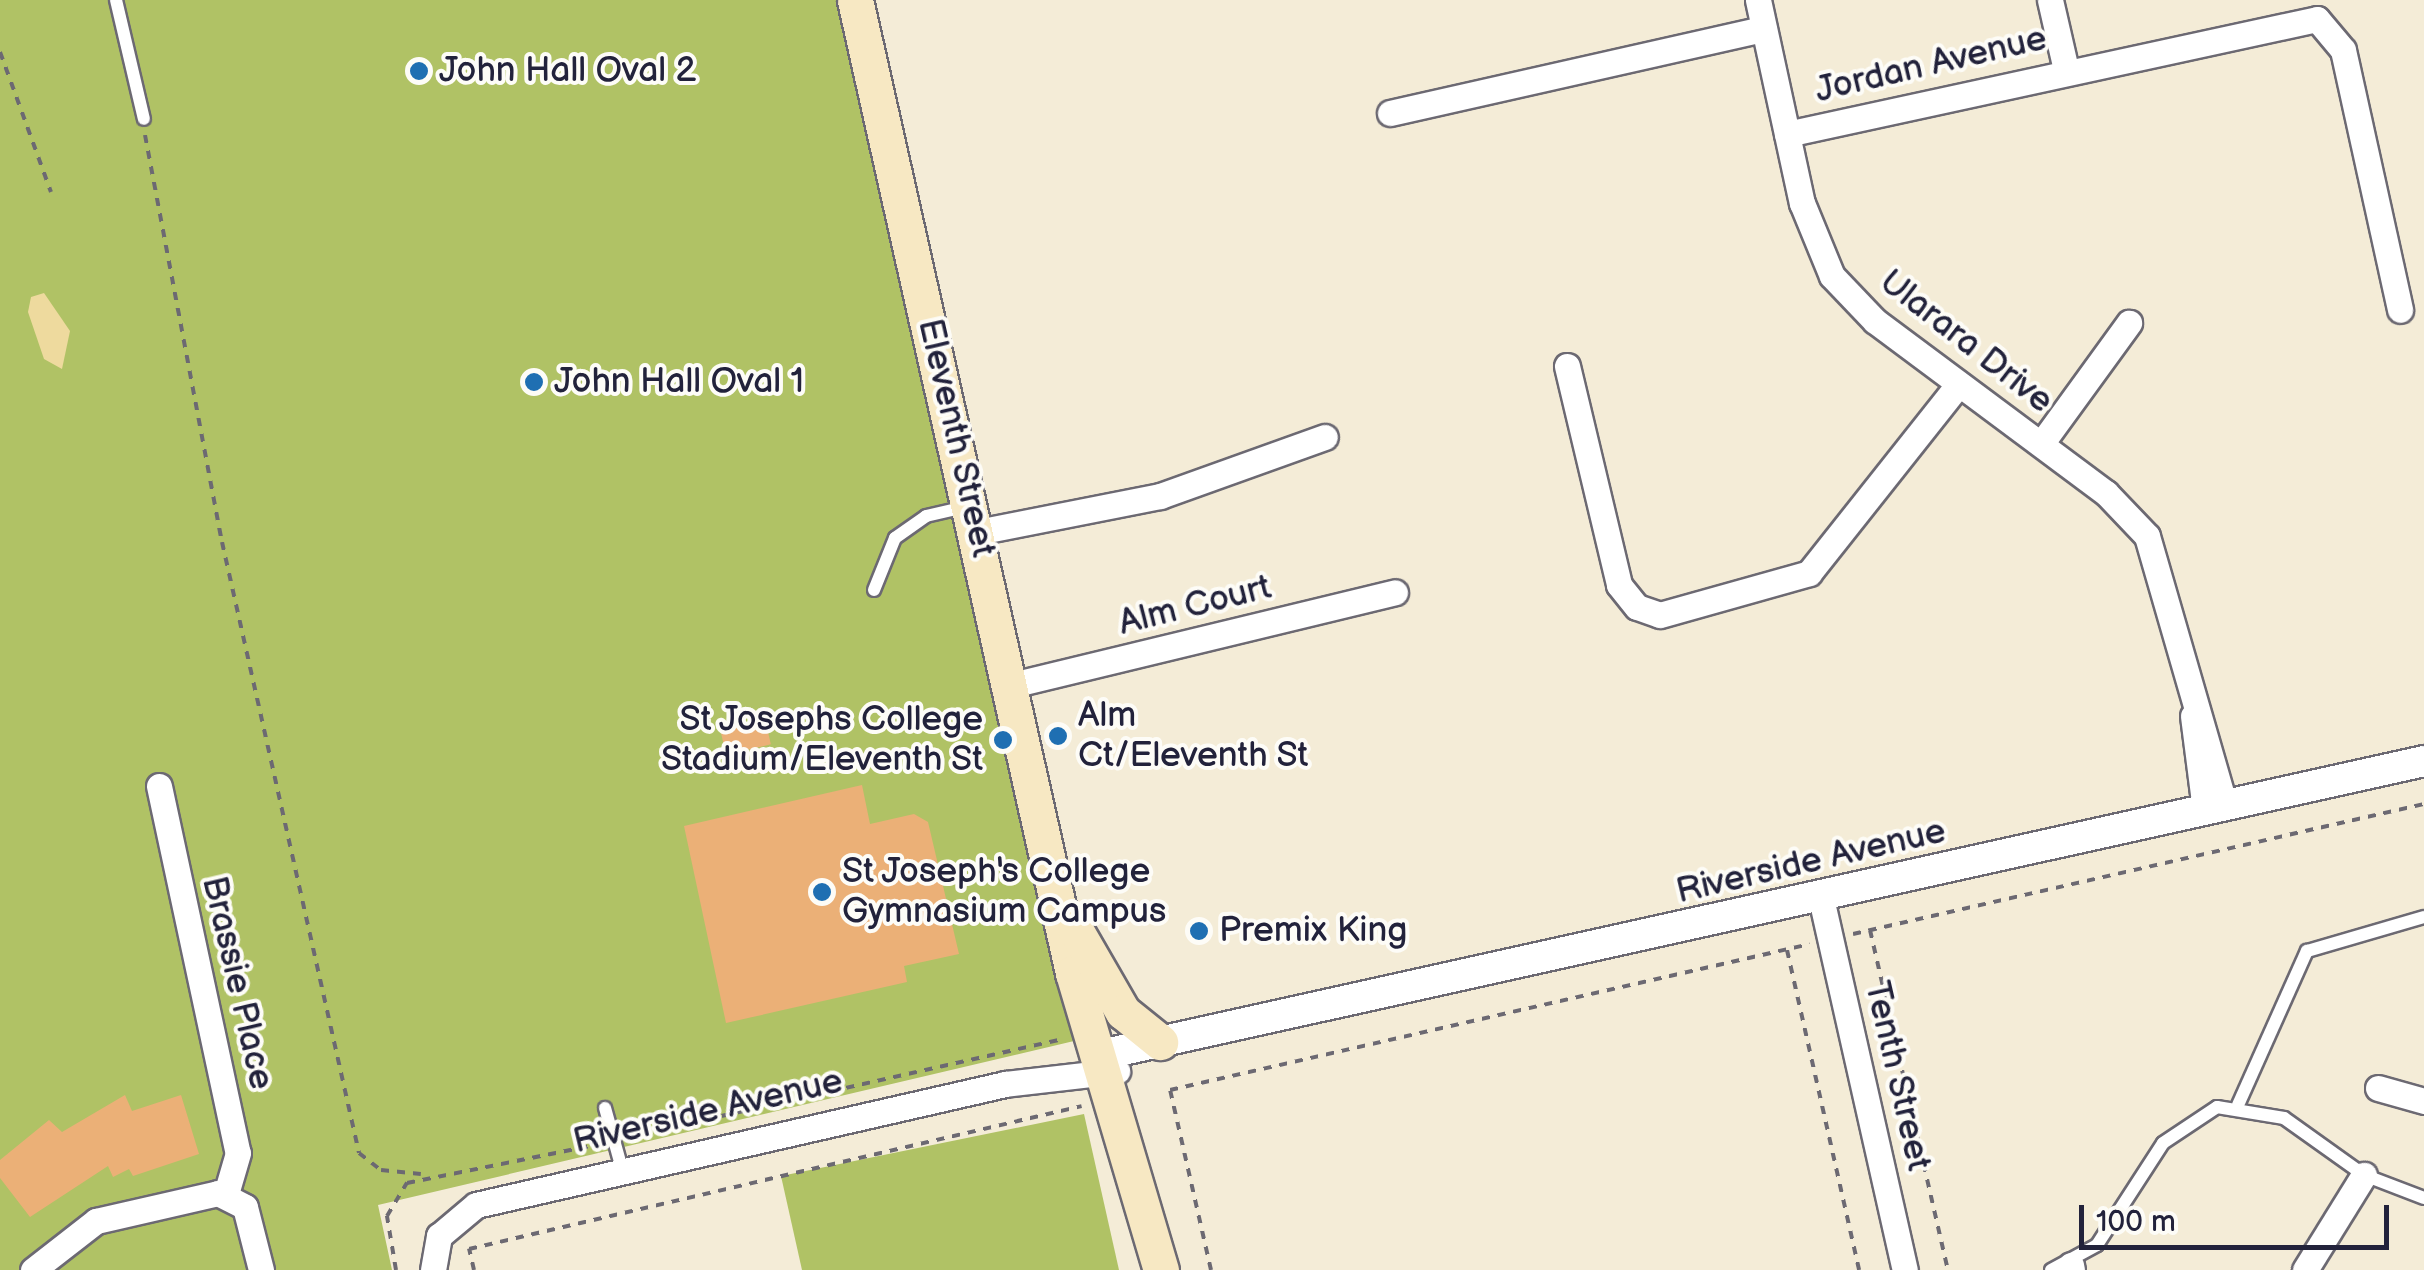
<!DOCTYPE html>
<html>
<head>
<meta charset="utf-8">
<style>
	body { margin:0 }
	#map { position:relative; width:2424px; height:1270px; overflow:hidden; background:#f4ecd7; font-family:"Balsamiq Sans",sans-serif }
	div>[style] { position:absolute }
	.green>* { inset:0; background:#b0c265 }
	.sand>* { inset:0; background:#eeda9e }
	.building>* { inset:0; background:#ebb077; transform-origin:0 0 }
	.path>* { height:4px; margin-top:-2px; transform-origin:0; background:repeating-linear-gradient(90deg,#6c6972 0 8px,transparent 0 16px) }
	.roads { filter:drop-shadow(2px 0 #6c6972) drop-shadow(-2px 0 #6c6972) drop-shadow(0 2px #6c6972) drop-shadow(0 -2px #6c6972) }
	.service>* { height:12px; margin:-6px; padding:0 6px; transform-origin:6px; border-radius:6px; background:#fff }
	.minor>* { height:25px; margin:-12.5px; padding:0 12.5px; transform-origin:12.5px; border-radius:12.5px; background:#fff }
	.tertiary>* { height:30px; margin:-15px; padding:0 15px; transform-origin:15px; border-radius:15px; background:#fff }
	.secondary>* { height:35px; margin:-17.5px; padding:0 17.5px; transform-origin:17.5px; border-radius:17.5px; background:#f7e8c3 }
	.dots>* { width:28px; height:28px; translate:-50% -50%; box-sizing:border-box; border:5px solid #fdfcf7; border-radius:50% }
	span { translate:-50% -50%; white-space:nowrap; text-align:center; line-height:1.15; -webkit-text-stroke:8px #fdfcf7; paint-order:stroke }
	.street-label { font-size:35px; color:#22223b }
	.poi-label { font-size:35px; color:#22223b }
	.left { translate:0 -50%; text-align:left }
	.right { translate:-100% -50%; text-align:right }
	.scale { position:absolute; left:2079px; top:1205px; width:310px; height:45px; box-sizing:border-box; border:5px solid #22223b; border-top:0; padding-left:12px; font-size:30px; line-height:35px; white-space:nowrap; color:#22223b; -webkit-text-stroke:8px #fdfcf7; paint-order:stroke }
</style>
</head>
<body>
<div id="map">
	<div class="green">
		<div style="clip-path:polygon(0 0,837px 0,1074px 1041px,378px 1205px,392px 1270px,0 1270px)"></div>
		<div style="clip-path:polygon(1084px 1114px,1119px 1270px,802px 1270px,781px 1176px)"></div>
	</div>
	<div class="sand">
		<div style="clip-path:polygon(44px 293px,70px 331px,62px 369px,44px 359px,28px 312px,31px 297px)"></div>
	</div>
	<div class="building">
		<div style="left:765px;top:719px;width:26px;height:46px;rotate:77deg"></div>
		<div style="clip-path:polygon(862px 785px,870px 824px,914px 814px,928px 822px,959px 954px,904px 966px,907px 982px,726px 1023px,684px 826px)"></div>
		<div style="clip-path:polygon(125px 1095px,132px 1111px,181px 1095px,199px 1154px,133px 1176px,129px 1169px,113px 1177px,108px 1166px,30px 1217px,0 1178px,0 1160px,49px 1120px,62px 1132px)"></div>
	</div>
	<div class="path">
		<div style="left:0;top:52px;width:149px;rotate:70deg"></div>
		<div style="left:145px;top:135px;width:414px;rotate:79.3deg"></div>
		<div style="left:222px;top:542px;width:626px;rotate:77.36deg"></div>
		<div style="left:359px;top:1153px;width:28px;rotate:38deg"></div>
		<div style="left:381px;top:1170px;width:40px;rotate:5.7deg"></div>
		<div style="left:1870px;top:930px;width:349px;rotate:77.1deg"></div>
		<div style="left:1853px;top:934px;width:586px;rotate:-12.83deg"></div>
		<div style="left:1787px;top:950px;width:328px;rotate:77.3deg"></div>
		<div style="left:628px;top:1137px;width:446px;rotate:-12.7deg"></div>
		<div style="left:396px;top:1270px;width:55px;rotate:-99.5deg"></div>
		<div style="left:387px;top:1216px;width:39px;rotate:-59deg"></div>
		<div style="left:407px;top:1183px;width:197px;rotate:-11.4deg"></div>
		<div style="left:474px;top:1270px;width:22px;rotate:-103deg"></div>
		<div style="left:469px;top:1249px;width:629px;rotate:-13.13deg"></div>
		<div style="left:1211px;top:1270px;width:185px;rotate:-102.8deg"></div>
		<div style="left:1170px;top:1090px;width:656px;rotate:-12.85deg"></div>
	</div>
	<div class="roads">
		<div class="service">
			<div style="left:116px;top:0;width:122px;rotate:76.8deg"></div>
			<div style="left:874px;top:590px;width:56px;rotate:-68deg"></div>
			<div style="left:895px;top:538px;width:38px;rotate:-35deg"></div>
			<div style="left:926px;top:516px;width:39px;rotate:-13deg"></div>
			<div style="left:2238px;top:1105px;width:169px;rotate:-65.9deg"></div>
			<div style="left:2307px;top:951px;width:122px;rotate:-16.2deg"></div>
			<div style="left:605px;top:1108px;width:63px;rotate:74.4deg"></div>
			<div style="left:2051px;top:1270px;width:52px;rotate:-28.5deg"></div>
			<div style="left:2097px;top:1245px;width:121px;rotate:-57.1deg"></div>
			<div style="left:2163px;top:1143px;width:65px;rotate:-33.7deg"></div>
			<div style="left:2217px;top:1107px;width:68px;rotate:9.3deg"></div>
			<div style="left:2284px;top:1118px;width:98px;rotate:35.5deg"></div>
			<div style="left:2364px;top:1175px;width:64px;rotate:21deg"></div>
		</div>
		<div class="minor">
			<div style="left:1758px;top:0;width:208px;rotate:77.8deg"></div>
			<div style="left:1802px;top:203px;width:79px;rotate:67.7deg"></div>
			<div style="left:1832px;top:276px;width:62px;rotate:46.3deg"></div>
			<div style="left:1875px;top:321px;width:288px;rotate:36.7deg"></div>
			<div style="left:2106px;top:493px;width:59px;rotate:46.4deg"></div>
			<div style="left:2147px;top:536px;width:281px;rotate:73.9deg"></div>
			<div style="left:2050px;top:0;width:72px;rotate:77.1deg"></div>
			<div style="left:1390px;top:113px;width:383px;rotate:-12.7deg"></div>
			<div style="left:1787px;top:134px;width:542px;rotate:-12.24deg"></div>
			<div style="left:2317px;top:19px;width:40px;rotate:50deg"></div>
			<div style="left:2343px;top:50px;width:266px;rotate:77.6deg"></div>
			<div style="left:1567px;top:366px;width:225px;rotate:76.6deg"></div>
			<div style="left:1619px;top:585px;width:28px;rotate:51deg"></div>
			<div style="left:1637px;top:607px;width:24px;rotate:19deg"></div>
			<div style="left:1660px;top:615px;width:155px;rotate:-15.7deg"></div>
			<div style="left:1809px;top:573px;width:241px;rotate:-51.6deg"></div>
			<div style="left:2041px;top:444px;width:150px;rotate:-54deg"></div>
			<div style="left:977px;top:532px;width:187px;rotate:-11.1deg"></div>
			<div style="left:1160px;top:496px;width:175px;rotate:-19.7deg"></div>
			<div style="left:1012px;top:685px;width:394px;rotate:-13.6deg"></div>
			<div style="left:2193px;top:716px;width:95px;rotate:82.7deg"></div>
			<div style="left:159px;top:786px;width:375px;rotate:77.9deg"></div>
			<div style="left:238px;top:1153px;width:43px;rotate:106.3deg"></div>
			<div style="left:1821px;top:898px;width:381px;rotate:77.3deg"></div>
			<div style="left:2378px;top:1088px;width:48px;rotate:15.8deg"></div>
			<div style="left:2071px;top:1265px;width:5px;rotate:79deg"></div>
			<div style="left:33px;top:1270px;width:80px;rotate:-37.9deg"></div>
			<div style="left:96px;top:1221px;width:125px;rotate:-12.9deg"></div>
			<div style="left:218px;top:1193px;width:30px;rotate:27deg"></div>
			<div style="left:245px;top:1207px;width:65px;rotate:75.7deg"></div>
			<div style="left:433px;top:1270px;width:35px;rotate:-80deg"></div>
			<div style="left:439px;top:1236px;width:48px;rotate:-40deg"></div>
			<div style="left:476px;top:1205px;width:543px;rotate:-12.88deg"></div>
			<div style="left:1005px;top:1084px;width:113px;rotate:-6.6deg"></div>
			<div style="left:2305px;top:1270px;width:112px;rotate:-58.2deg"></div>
		</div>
		<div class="tertiary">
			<div style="left:1114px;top:1052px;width:1342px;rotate:-12.52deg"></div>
		</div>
		<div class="secondary">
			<div style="left:855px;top:0;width:997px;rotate:77.37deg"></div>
			<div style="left:1073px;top:973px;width:310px;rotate:73.5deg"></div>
			<div style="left:1075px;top:929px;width:96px;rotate:60deg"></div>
			<div style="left:1123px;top:1012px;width:48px;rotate:39deg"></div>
		</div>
	</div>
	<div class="dots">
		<div style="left:419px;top:71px;background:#1f6fb2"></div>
		<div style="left:534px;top:382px;background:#1f6fb2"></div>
		<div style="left:1058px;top:736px;background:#1f6fb2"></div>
		<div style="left:1003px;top:740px;background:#1f6fb2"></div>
		<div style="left:822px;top:892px;background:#1f6fb2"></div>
		<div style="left:1199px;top:931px;background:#1f6fb2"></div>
	</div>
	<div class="street-label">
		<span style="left:1931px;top:65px;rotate:-13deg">Jordan Avenue</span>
		<span style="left:1966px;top:342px;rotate:38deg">Ularara Drive</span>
		<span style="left:956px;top:438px;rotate:77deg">Eleventh Street</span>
		<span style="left:1195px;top:606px;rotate:-14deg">Alm Court</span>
		<span style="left:1811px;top:862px;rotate:-13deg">Riverside Avenue</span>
		<span style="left:237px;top:983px;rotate:77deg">Brassie Place</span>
		<span style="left:1897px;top:1076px;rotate:77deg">Tenth Street</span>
		<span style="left:708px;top:1112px;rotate:-13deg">Riverside Avenue</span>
	</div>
	<div class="poi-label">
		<span class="left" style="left:439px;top:71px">John Hall Oval 2</span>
		<span class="left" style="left:554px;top:382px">John Hall Oval 1</span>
		<span class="left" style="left:1078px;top:736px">Alm<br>Ct/Eleventh St</span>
		<span class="right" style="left:983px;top:740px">St Josephs College<br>Stadium/Eleventh St</span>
		<span class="left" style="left:842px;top:892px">St Joseph's College<br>Gymnasium Campus</span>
		<span class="left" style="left:1219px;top:931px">Premix King</span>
	</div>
	<div class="scale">100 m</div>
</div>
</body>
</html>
